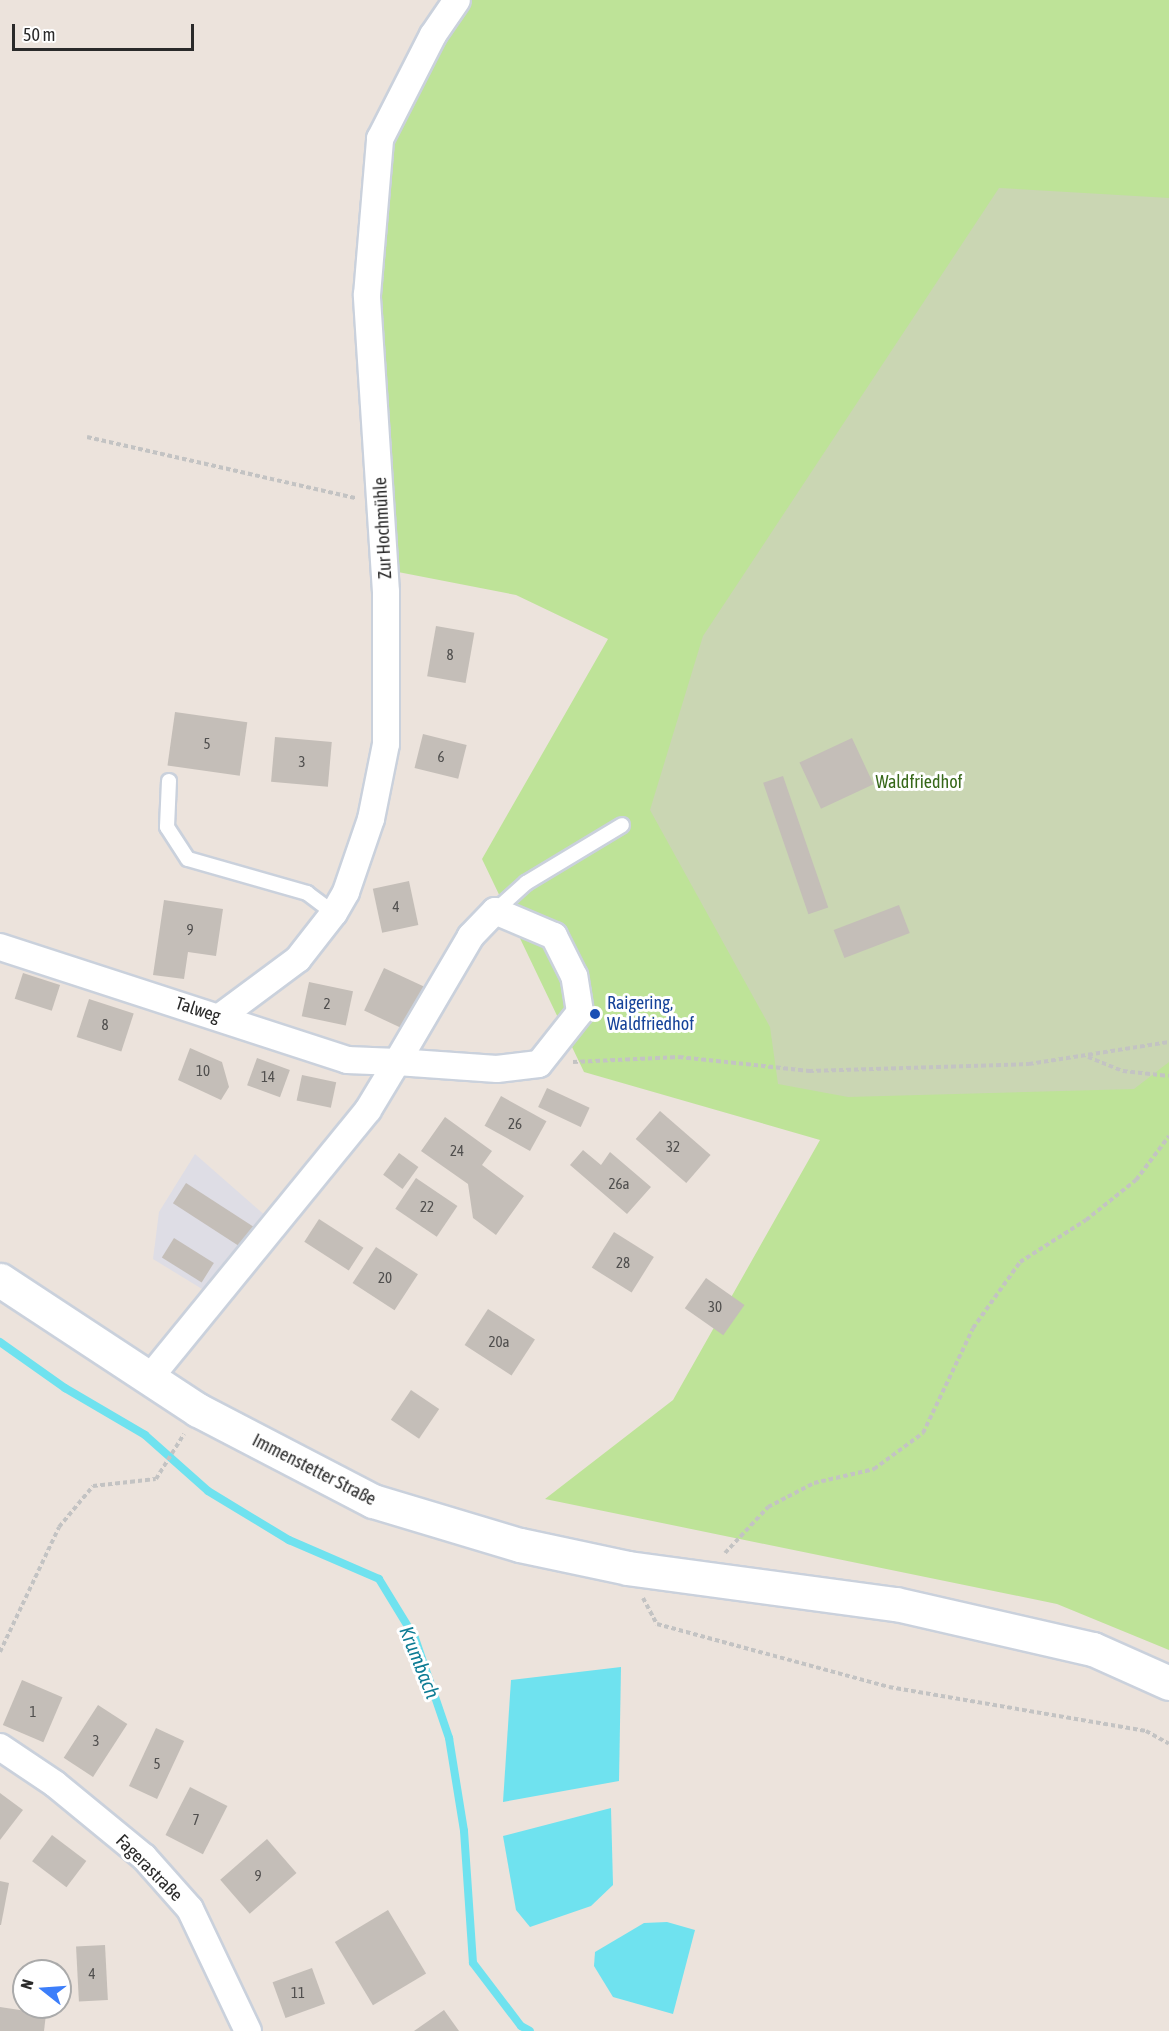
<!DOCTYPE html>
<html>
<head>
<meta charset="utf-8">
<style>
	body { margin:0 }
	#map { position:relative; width:1169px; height:2031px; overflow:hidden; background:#ece3dc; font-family:"Asap Condensed",sans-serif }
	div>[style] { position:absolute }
	.industrial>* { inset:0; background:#dedde5 }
	.green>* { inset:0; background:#bee398 }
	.cemetery>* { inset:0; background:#cad6b3 }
	.water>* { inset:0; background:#6fe2ef }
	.stream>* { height:8px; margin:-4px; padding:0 4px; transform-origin:4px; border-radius:4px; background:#6fe2ef }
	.building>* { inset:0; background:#c4beb8; transform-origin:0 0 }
	.path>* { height:4px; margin-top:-2px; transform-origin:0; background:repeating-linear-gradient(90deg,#c3c3c3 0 4.5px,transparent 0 7.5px) }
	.roads { filter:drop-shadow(2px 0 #cad1dc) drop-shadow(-2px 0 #cad1dc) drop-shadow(0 2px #cad1dc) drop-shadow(0 -2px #cad1dc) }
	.service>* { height:14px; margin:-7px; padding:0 7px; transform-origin:7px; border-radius:7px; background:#fff }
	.minor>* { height:26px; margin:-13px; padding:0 13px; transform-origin:13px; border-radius:13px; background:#fff }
	.secondary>* { height:33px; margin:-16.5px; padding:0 16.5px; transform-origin:16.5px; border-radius:16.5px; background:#fff }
	.dots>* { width:16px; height:16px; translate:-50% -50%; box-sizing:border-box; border:3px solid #fff; border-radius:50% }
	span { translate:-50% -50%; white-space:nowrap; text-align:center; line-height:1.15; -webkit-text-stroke:6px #fff; paint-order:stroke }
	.number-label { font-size:15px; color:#504f4e }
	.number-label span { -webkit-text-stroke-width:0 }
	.street-label { font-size:18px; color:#2a2a2a }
	.park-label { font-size:18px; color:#37681a }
	.transit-label { font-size:18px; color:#164399 }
	.left { translate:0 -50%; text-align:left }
	.water-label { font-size:20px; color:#0d7c94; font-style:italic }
	.north { position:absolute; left:12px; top:1959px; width:60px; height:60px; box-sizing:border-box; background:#fff; border:2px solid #aaa; border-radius:50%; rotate:287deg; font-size:16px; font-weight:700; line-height:24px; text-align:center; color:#2a2a2a }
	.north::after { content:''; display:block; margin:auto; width:21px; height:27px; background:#3c7efa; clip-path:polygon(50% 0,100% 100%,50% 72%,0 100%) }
	.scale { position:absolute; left:12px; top:24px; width:182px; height:27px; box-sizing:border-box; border:3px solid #2a2a2a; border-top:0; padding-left:8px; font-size:18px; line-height:21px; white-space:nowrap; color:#2a2a2a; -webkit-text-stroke:4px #fff; paint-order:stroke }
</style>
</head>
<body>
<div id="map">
	<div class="industrial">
		<div style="clip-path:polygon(195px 1154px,267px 1217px,207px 1292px,153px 1259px,159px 1212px)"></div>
	</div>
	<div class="green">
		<div style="clip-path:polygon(457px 0,1169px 0,1169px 1650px,1057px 1604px,545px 1499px,673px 1400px,820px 1140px,584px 1072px,482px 859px,608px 639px,516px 595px,398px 572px,382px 505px,367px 295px,380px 139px)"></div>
	</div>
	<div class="cemetery">
		<div style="clip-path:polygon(999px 188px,1169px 198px,1169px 1062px,1134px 1089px,848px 1097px,778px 1084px,770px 1027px,650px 810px,703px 636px)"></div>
	</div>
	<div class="water">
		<div style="clip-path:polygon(621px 1667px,619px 1781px,503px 1802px,511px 1680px)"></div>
		<div style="clip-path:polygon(611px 1808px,613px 1885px,591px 1906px,530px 1927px,516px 1910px,503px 1836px)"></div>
		<div style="clip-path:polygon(667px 1922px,695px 1930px,673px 2014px,613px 1997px,594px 1966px,595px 1952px,644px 1923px)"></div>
	</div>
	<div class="stream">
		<div style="left:0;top:1342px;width:80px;rotate:35.3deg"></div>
		<div style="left:65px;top:1388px;width:93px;rotate:30.4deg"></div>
		<div style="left:145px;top:1435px;width:84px;rotate:41.6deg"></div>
		<div style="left:208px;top:1491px;width:95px;rotate:31.2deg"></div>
		<div style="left:289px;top:1540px;width:98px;rotate:23.4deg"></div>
		<div style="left:379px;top:1579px;width:69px;rotate:58.6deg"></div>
		<div style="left:415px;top:1638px;width:106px;rotate:71.2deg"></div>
		<div style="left:449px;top:1738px;width:94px;rotate:80.8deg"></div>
		<div style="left:464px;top:1831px;width:132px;rotate:86.1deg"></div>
		<div style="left:473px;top:1963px;width:79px;rotate:52.7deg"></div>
		<div style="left:521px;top:2026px;width:10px;rotate:29deg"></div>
	</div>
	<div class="building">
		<div style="left:436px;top:626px;width:39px;height:51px;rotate:10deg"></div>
		<div style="left:175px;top:712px;width:73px;height:54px;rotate:8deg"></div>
		<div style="left:423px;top:734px;width:45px;height:35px;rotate:14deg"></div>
		<div style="left:275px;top:737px;width:57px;height:45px;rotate:5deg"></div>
		<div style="left:852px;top:738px;width:51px;height:58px;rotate:65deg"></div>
		<div style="left:783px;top:776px;width:139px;height:21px;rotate:71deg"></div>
		<div style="left:409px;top:881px;width:45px;height:37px;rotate:78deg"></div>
		<div style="clip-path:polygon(164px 900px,223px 909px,216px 956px,188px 952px,184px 979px,153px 975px)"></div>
		<div style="left:899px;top:905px;width:30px;height:70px;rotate:69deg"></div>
		<div style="left:384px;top:968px;width:47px;height:47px;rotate:25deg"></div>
		<div style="left:23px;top:973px;width:39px;height:27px;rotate:18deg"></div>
		<div style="left:309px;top:982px;width:45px;height:35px;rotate:12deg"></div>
		<div style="left:89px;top:999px;width:47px;height:40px;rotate:18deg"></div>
		<div style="clip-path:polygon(190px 1048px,222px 1062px,229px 1087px,221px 1100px,178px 1080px)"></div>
		<div style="left:257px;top:1058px;width:35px;height:29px;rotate:20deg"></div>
		<div style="left:302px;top:1075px;width:35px;height:26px;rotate:12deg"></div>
		<div style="left:547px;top:1088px;width:47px;height:21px;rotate:25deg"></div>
		<div style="left:501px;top:1096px;width:52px;height:34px;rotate:29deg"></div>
		<div style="left:660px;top:1111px;width:67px;height:37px;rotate:41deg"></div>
		<div style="clip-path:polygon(445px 1117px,492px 1151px,482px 1165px,524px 1196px,496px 1235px,473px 1218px,468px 1184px,421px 1151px)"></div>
		<div style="clip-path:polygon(583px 1150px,601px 1165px,610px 1152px,651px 1187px,627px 1214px,570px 1165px)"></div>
		<div style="left:399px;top:1153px;width:24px;height:27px;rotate:36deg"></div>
		<div style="left:416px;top:1178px;width:50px;height:37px;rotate:34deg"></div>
		<div style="left:186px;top:1183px;width:81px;height:24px;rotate:33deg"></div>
		<div style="left:319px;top:1219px;width:53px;height:27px;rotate:33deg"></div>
		<div style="left:614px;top:1232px;width:47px;height:42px;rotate:32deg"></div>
		<div style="left:174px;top:1238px;width:47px;height:23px;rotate:32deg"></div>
		<div style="left:376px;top:1247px;width:50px;height:43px;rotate:33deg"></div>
		<div style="left:706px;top:1278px;width:47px;height:37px;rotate:35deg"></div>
		<div style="left:488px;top:1309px;width:56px;height:43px;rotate:33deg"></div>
		<div style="left:411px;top:1390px;width:34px;height:36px;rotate:34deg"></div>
		<div style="left:22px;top:1680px;width:44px;height:49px;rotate:23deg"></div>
		<div style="left:98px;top:1705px;width:35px;height:63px;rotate:33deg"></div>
		<div style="left:156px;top:1728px;width:31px;height:64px;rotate:25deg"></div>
		<div style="left:190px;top:1787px;width:42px;height:54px;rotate:27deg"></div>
		<div style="clip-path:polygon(0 1793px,23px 1810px,0 1840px)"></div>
		<div style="left:52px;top:1835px;width:43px;height:33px;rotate:37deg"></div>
		<div style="left:267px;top:1839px;width:45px;height:62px;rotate:49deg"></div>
		<div style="clip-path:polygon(0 1881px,9px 1883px,1px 1925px,0 1925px)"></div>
		<div style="left:388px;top:1910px;width:74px;height:62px;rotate:59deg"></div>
		<div style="left:105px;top:1945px;width:55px;height:29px;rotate:87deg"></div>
		<div style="left:312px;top:1968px;width:38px;height:42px;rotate:70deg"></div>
		<div style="clip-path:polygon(0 2007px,46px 2014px,44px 2031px,0 2031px)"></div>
		<div style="clip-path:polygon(444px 2010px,459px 2031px,414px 2031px)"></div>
	</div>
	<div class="path">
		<div style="left:87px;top:437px;width:275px;rotate:12.8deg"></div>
		<div style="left:1088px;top:1057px;width:38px;rotate:22deg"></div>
		<div style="left:1123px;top:1071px;width:46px;rotate:6.2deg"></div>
		<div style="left:573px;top:1062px;width:106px;rotate:-2.7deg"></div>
		<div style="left:679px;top:1057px;width:131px;rotate:6.1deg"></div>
		<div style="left:809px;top:1071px;width:220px;rotate:-1.8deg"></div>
		<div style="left:1029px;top:1064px;width:142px;rotate:-8.9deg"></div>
		<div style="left:725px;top:1553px;width:63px;rotate:-46.9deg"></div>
		<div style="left:768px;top:1507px;width:52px;rotate:-27.6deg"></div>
		<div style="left:814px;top:1483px;width:62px;rotate:-13.1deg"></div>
		<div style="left:874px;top:1469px;width:61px;rotate:-36.3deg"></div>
		<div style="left:923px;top:1433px;width:116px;rotate:-64.5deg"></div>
		<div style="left:973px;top:1328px;width:81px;rotate:-54.5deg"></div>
		<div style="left:1020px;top:1262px;width:78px;rotate:-32.5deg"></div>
		<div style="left:1086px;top:1220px;width:64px;rotate:-38.7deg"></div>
		<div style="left:1136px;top:1180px;width:55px;rotate:-53.1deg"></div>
		<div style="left:643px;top:1598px;width:30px;rotate:62deg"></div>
		<div style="left:657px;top:1624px;width:240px;rotate:15.2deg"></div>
		<div style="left:889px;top:1687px;width:261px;rotate:9.7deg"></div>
		<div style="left:1146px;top:1731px;width:26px;rotate:29deg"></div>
		<div style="left:0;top:1652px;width:138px;rotate:-64.7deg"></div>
		<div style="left:59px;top:1527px;width:53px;rotate:-50.3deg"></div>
		<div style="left:93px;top:1486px;width:63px;rotate:-6.3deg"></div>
		<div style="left:156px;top:1479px;width:53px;rotate:-58.1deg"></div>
	</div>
	<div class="roads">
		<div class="service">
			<div style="left:169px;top:781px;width:46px;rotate:92.5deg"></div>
			<div style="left:167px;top:827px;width:38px;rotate:57deg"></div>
			<div style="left:188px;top:859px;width:124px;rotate:15.9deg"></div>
			<div style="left:307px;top:893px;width:34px;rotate:37deg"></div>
			<div style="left:495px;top:911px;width:42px;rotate:-42.1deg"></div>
			<div style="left:526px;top:883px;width:112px;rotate:-31.1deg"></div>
		</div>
		<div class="minor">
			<div style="left:0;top:947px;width:365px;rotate:18deg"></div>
			<div style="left:347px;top:1060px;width:50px;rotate:2.3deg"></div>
			<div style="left:397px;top:1062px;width:100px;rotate:4deg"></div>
			<div style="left:497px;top:1069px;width:42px;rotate:-6.8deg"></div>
			<div style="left:539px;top:1064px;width:66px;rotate:-51.7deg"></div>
			<div style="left:580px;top:1012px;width:36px;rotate:-99deg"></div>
			<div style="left:574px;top:976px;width:45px;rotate:-116.6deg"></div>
			<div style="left:554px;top:936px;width:64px;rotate:-157deg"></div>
			<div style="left:495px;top:911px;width:35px;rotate:134deg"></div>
			<div style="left:471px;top:936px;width:146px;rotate:120.4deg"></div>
			<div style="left:397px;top:1062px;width:56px;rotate:121.1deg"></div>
			<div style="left:368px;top:1110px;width:345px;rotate:129.2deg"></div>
			<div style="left:220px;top:1017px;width:97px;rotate:-36.6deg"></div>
			<div style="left:298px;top:959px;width:58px;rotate:-52deg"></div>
			<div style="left:334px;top:913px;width:24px;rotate:-60deg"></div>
			<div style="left:346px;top:892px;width:77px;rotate:-71.1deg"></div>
			<div style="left:371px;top:819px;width:76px;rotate:-78.7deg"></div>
			<div style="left:386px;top:744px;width:152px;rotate:-90deg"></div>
			<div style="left:386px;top:592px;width:298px;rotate:-93.7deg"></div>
			<div style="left:367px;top:295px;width:157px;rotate:-85.2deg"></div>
			<div style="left:380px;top:139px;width:117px;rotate:-63deg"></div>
			<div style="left:433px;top:35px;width:42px;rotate:-55.6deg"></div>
			<div style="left:0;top:1747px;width:66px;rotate:33.9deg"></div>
			<div style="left:55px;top:1784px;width:115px;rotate:39.4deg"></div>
			<div style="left:144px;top:1857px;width:69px;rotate:48.5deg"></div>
			<div style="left:190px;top:1909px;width:135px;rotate:64.6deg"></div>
		</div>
		<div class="secondary">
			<div style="left:0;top:1280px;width:237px;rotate:33.3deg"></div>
			<div style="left:198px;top:1410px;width:197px;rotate:27.5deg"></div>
			<div style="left:373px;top:1501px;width:153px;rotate:16.7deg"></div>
			<div style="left:520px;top:1545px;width:110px;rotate:12deg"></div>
			<div style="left:628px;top:1568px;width:270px;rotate:7.7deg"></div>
			<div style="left:896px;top:1604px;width:202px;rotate:12.9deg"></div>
			<div style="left:1093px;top:1649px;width:83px;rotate:24.1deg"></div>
		</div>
	</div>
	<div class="dots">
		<div style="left:595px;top:1014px;background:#1a4fb4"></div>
	</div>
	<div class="number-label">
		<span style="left:450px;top:655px">8</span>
		<span style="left:207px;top:744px">5</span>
		<span style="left:441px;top:757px">6</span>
		<span style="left:302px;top:762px">3</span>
		<span style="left:396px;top:907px">4</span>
		<span style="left:190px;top:930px">9</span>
		<span style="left:327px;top:1004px">2</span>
		<span style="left:105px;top:1025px">8</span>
		<span style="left:203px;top:1071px">10</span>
		<span style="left:268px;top:1077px">14</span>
		<span style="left:515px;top:1124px">26</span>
		<span style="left:673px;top:1147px">32</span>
		<span style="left:457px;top:1151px">24</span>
		<span style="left:619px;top:1184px">26a</span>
		<span style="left:427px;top:1207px">22</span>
		<span style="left:623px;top:1263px">28</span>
		<span style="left:385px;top:1278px">20</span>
		<span style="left:715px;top:1307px">30</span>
		<span style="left:499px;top:1342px">20a</span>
		<span style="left:33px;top:1712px">1</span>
		<span style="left:96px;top:1741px">3</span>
		<span style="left:157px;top:1764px">5</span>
		<span style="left:196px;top:1820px">7</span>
		<span style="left:258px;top:1876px">9</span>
		<span style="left:92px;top:1974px">4</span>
		<span style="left:298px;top:1993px">11</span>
	</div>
	<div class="street-label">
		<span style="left:383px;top:528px;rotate:-93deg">Zur Hochmühle</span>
		<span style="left:198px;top:1010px;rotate:18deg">Talweg</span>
		<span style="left:314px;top:1470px;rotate:27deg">Immenstetter Straße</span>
		<span style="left:149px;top:1868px;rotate:45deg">Fagerastraße</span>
	</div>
	<div class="park-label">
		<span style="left:919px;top:782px">Waldfriedhof</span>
	</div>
	<div class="transit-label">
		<span class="left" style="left:607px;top:1014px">Raigering,<br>Waldfriedhof</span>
	</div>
	<div class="water-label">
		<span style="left:420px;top:1662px;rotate:68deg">Krumbach</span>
	</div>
	<div class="north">N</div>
	<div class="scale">50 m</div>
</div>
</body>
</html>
